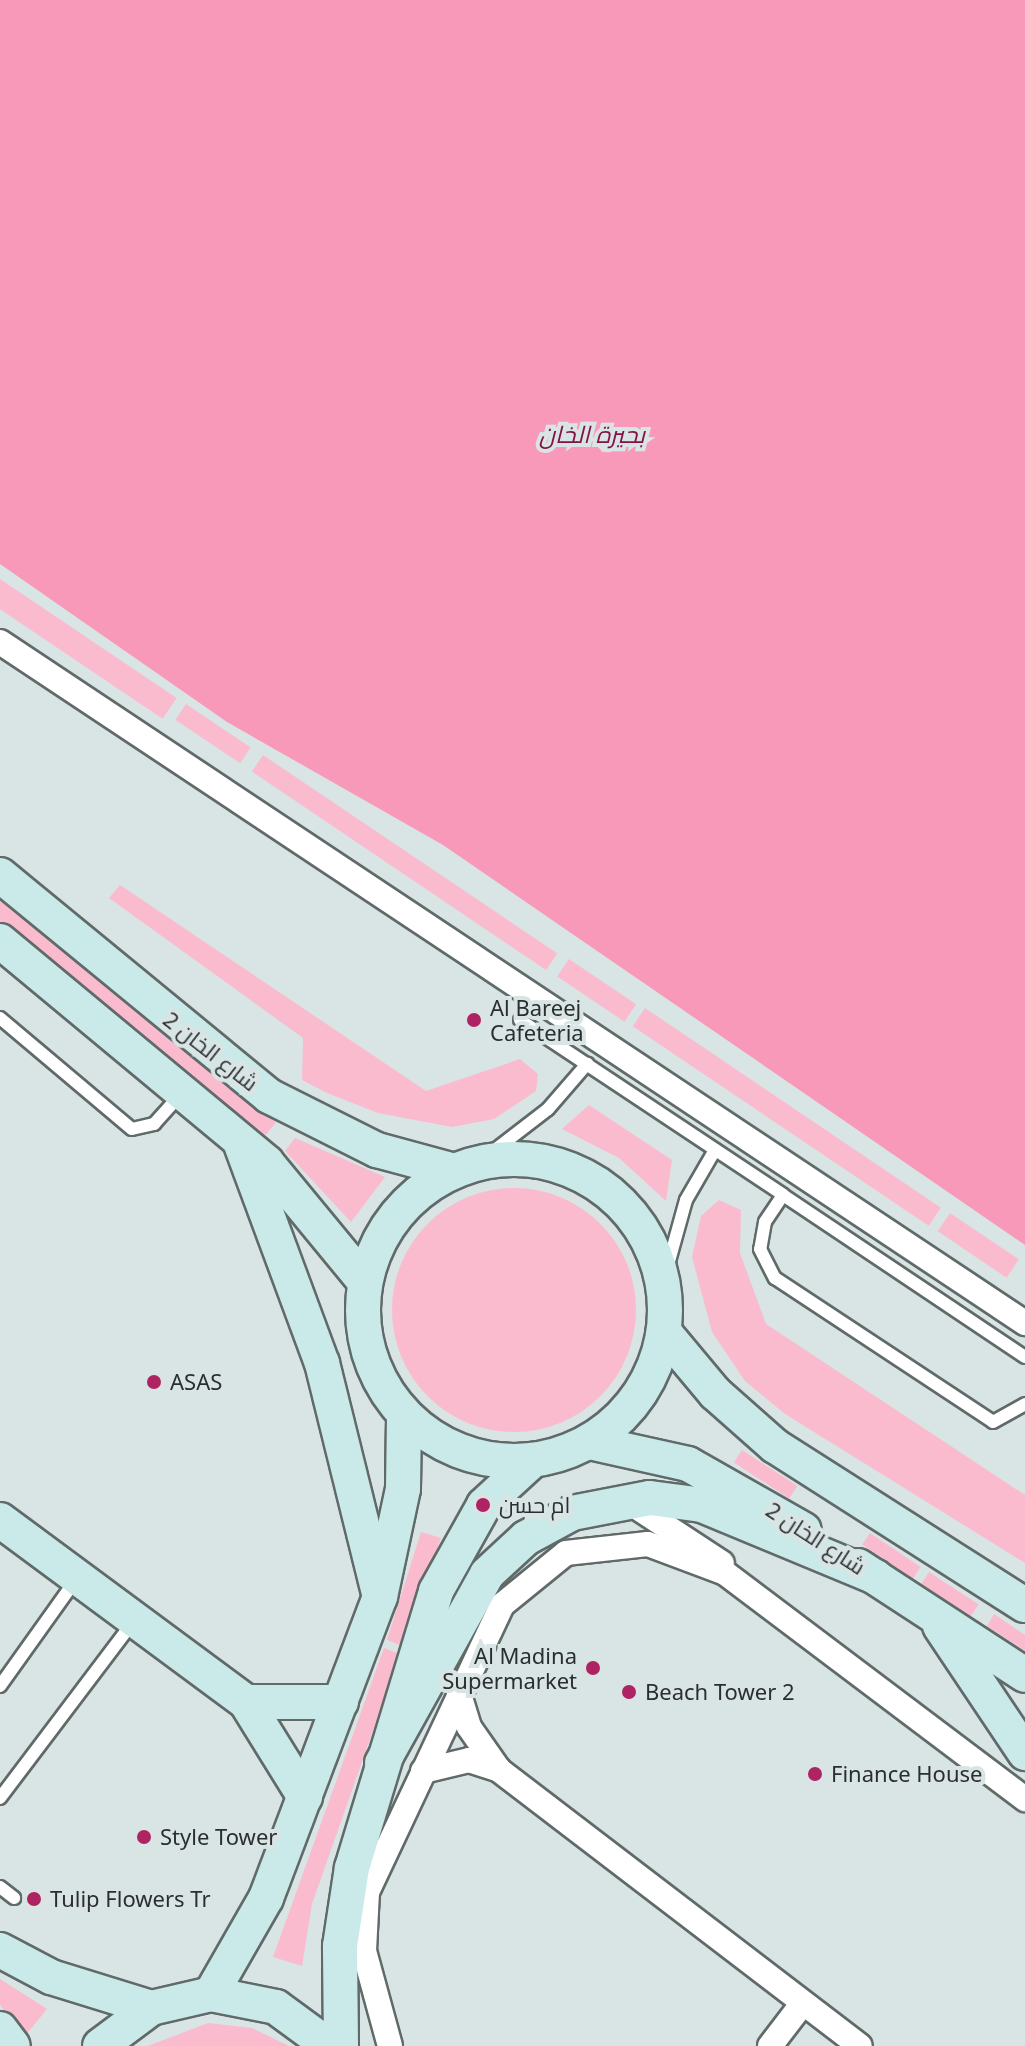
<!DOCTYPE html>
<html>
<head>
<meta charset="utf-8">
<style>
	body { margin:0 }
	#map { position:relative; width:1025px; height:2046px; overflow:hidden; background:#d9e4e4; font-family:"Noto Sans",Cairo,sans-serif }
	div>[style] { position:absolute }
	.green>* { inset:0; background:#fbbbcf; transform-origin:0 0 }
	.round { border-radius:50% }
	.water>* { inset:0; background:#f999b9 }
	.roads { filter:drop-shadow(2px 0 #606a69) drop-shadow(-2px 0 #606a69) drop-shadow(0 2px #606a69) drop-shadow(0 -2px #606a69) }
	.lane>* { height:12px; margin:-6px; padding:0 6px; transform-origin:6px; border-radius:6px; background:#fff }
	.street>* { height:24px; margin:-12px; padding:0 12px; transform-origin:12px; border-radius:12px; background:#fff }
	.secondary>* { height:34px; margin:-17px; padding:0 17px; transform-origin:17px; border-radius:17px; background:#caeae9 }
	.secondary>.ring { margin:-17px; padding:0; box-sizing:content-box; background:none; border:34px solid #caeae9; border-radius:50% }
	.dots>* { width:22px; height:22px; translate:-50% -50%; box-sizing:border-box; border:4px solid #d9e4e4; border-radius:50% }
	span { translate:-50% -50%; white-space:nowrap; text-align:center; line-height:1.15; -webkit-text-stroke:8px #d9e4e4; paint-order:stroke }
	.poi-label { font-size:22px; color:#2a2e2e }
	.left { translate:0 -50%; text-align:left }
	.right { translate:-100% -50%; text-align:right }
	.street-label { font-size:22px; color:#2a2e2e }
	.water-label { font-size:24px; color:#821247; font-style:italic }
</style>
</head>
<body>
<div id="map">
	<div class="green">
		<div style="left:0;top:579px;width:213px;height:25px;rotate:34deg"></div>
		<div style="left:186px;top:704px;width:78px;height:19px;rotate:34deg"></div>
		<div style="left:263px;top:755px;width:355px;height:20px;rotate:34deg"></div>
		<div style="clip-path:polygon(120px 885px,426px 1091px,520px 1059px,538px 1074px,536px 1091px,494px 1119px,452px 1127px,378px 1113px,327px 1093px,302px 1080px,303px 1038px,109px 898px)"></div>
		<div style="left:0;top:899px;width:355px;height:23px;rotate:39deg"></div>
		<div style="left:569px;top:959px;width:81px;height:21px;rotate:34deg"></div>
		<div style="left:645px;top:1008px;width:357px;height:22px;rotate:34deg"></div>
		<div style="clip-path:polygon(589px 1105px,672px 1160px,666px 1201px,619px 1158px,562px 1129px)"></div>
		<div style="clip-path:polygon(295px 1138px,385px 1177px,351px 1222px,285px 1151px)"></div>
		<div class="round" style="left:392px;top:1188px;width:244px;height:244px"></div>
		<div style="clip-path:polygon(719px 1200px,741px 1210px,740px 1253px,766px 1324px,1025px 1495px,1025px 1563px,785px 1414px,745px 1381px,712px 1332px,692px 1257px,701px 1216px)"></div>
		<div style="left:950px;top:1213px;width:83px;height:22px;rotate:34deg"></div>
		<div style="left:742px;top:1450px;width:66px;height:15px;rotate:33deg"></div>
		<div style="clip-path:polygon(421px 1532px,441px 1538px,402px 1646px,387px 1640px)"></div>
		<div style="left:870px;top:1533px;width:61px;height:14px;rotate:34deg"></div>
		<div style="left:929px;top:1572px;width:59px;height:14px;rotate:33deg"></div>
		<div style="clip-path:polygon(994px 1614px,1025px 1635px,1025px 1651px,987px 1626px)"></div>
		<div style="clip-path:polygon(384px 1648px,400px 1654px,312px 1904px,302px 1966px,273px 1957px)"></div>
		<div style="clip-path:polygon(0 1979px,47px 2009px,25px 2036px,0 2005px)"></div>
		<div style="clip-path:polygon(208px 2023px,252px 2028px,289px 2046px,148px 2046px)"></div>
	</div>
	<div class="water">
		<div style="clip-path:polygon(0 0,1025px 0,1025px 1245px,443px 845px,227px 722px,0 564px)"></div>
	</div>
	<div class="roads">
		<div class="lane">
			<div style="left:0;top:1018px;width:172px;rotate:40.1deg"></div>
			<div style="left:132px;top:1129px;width:23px;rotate:-13deg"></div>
			<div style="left:154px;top:1124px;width:40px;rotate:-48deg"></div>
			<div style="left:520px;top:1020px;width:316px;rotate:33.6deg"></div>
			<div style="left:478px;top:1163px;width:88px;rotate:-37.6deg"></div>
			<div style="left:548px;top:1109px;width:60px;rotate:-49.1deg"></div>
			<div style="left:663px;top:1283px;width:86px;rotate:-74.5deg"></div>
			<div style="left:686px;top:1200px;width:58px;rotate:-59.9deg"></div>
			<div style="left:1025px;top:1357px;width:291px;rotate:-146.2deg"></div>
			<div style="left:783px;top:1195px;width:32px;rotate:124deg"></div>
			<div style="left:765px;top:1222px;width:27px;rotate:100deg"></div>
			<div style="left:760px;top:1249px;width:33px;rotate:63deg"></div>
			<div style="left:775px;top:1278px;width:261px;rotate:33.4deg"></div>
			<div style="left:993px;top:1422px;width:37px;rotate:-29deg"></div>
			<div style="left:0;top:1686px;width:133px;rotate:-54.5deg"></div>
			<div style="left:0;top:1798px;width:221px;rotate:-52.9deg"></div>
			<div style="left:0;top:1887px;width:18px;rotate:38deg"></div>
		</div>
		<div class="street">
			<div style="left:0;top:642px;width:1231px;rotate:33.6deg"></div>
			<div style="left:629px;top:1502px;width:111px;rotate:33.3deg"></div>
			<div style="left:459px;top:1694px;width:34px;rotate:73deg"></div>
			<div style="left:469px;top:1727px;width:52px;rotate:55.1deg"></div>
			<div style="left:499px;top:1770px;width:454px;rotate:37.4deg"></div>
			<div style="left:423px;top:1771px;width:47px;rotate:-13.4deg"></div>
			<div style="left:469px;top:1760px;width:32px;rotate:18deg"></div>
			<div style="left:390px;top:2046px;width:98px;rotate:-105.3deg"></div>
			<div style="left:364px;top:1951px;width:59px;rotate:-87.1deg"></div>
			<div style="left:367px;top:1892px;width:317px;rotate:-64.8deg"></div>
			<div style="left:502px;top:1605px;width:82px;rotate:-39.1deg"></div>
			<div style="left:566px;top:1553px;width:82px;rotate:-6.3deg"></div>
			<div style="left:648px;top:1544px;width:82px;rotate:20.6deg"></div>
			<div style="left:725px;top:1573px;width:376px;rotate:37deg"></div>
			<div style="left:770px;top:2046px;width:54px;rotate:-52.5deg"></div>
		</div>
		<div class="secondary">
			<div style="left:0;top:875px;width:348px;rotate:39.4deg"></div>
			<div style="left:269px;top:1096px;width:121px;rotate:26.6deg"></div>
			<div style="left:377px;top:1150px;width:81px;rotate:15.1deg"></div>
			<div style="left:0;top:941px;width:347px;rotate:39.7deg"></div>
			<div style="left:267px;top:1163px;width:154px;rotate:50.5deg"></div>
			<div style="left:242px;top:1147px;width:230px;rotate:69.7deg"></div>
			<div style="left:322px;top:1363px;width:237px;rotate:76.1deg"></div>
			<div class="ring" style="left:363px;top:1159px;width:268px;height:268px"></div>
			<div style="left:664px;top:1332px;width:80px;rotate:50.1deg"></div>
			<div style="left:715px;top:1393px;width:80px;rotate:41.5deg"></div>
			<div style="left:775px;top:1446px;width:296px;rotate:32.5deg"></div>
			<div style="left:589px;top:1442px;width:101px;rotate:12.5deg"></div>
			<div style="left:688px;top:1464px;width:133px;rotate:29.6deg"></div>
			<div style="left:0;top:1520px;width:306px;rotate:36.5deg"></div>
			<div style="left:246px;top:1702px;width:112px;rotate:58.2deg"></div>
			<div style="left:858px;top:1566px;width:199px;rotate:33.1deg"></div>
			<div style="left:940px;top:1626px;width:153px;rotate:56.2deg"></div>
			<div style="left:246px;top:1702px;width:95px"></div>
			<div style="left:382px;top:1763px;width:216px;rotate:-60.9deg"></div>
			<div style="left:487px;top:1574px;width:53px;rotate:-42.7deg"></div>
			<div style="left:526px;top:1538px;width:52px;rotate:-28.5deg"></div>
			<div style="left:572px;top:1513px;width:79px;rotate:-10.9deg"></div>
			<div style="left:650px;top:1498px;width:52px;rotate:7.7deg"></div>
			<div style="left:702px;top:1505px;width:188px;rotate:22.5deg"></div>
			<div style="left:0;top:1950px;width:58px;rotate:27.9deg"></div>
			<div style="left:51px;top:1977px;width:105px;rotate:17.2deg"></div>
			<div style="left:211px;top:1994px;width:111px;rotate:-60.2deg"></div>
			<div style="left:266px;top:1898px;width:322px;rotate:-69.3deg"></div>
			<div style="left:380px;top:1597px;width:110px;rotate:-78deg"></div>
			<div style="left:403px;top:1489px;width:74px;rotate:-89.2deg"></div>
			<div style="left:0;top:2029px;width:21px;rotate:53deg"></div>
			<div style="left:100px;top:2046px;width:64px;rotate:-36.7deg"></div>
			<div style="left:151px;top:2008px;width:62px;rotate:-13.1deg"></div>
			<div style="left:211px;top:1994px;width:66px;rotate:11.3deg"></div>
			<div style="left:276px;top:2007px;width:66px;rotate:36.3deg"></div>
			<div style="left:341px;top:2046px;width:100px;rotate:-90.6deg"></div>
			<div style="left:340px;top:1946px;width:79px;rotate:-81.3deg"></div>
			<div style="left:352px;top:1868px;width:289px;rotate:-73.1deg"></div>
			<div style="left:436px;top:1591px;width:98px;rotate:-60.8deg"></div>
			<div style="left:484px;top:1505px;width:65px;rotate:-42.5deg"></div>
		</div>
	</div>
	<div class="dots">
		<div style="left:474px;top:1020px;background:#ae2362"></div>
		<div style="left:154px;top:1382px;background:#ae2362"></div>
		<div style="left:483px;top:1505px;background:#ae2362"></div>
		<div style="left:593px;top:1668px;background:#ae2362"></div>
		<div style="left:629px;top:1692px;background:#ae2362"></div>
		<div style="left:815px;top:1774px;background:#ae2362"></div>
		<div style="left:144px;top:1837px;background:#ae2362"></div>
		<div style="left:34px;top:1899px;background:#ae2362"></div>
	</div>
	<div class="poi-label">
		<span class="left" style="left:490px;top:1020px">Al Bareej<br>Cafeteria</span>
		<span class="left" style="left:170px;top:1382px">ASAS</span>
		<span class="left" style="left:499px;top:1505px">ام حسن</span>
		<span class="right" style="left:577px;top:1668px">Al Madina<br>Supermarket</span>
		<span class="left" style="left:645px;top:1692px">Beach Tower 2</span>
		<span class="left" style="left:831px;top:1774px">Finance House</span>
		<span class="left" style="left:160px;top:1837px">Style Tower</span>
		<span class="left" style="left:50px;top:1899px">Tulip Flowers Tr</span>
	</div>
	<div class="street-label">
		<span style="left:211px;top:1051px;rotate:38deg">شارع الخان 2</span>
		<span style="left:816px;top:1538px;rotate:33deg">شارع الخان 2</span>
	</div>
	<div class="water-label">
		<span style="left:592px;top:434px">بحيرة الخان</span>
	</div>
</div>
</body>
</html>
